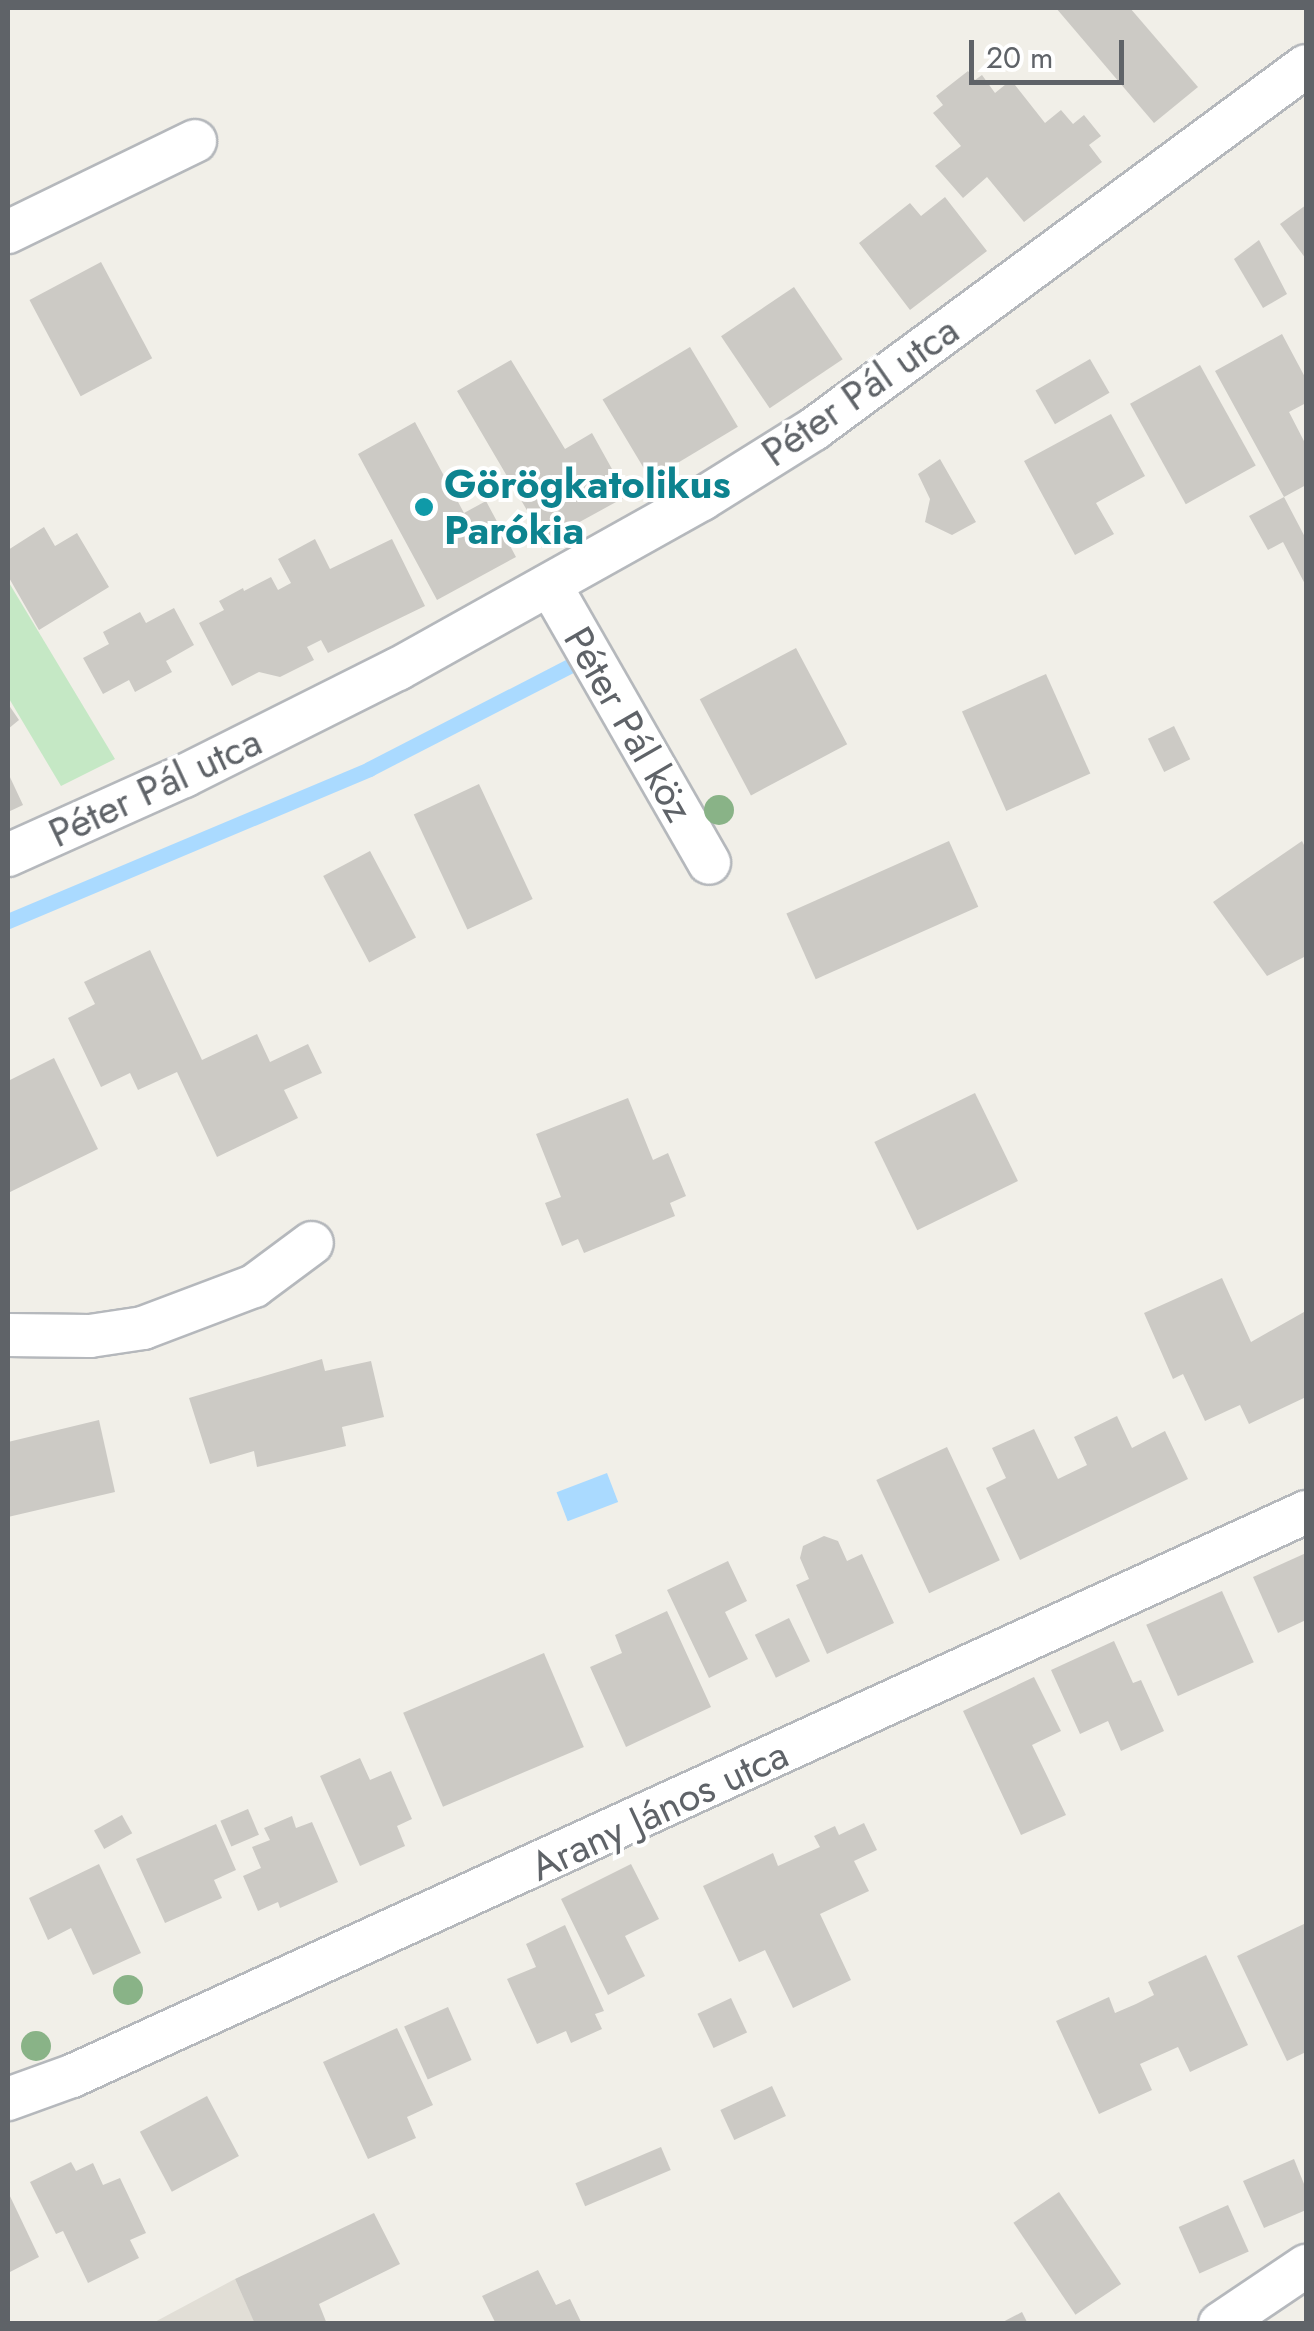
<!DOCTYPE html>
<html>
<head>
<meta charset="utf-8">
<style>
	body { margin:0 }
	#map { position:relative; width:1314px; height:2331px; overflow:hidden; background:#f1efe8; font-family:Jost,sans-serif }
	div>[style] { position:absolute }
	.education>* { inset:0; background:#e1ded6 }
	.green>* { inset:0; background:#c5e8c5 }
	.water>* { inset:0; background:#aadaff; transform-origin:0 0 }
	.stream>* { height:15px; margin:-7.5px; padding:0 7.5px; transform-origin:7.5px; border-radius:7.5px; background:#aadaff }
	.building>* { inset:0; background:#cccac5; transform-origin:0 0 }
	.roads { filter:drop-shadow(2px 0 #b5b8bc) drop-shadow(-2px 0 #b5b8bc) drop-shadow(0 2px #b5b8bc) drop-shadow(0 -2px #b5b8bc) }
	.street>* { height:42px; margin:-21px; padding:0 21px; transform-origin:21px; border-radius:21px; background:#fff }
	.trees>* { width:30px; height:30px; margin:-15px; border-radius:50%; background:#89b387 }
	.dots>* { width:28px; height:28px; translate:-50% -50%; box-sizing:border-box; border:5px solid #fff; border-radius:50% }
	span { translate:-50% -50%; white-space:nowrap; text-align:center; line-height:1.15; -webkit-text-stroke:8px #fff; paint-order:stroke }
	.street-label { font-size:40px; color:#5f6368 }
	.culture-label { font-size:40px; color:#0d838f; font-weight:700 }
	.left { translate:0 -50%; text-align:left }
	.frame { position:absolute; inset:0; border:10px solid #5f6368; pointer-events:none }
	.scale { position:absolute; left:969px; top:40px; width:155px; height:45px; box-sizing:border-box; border:5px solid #5f6368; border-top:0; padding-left:12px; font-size:30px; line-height:35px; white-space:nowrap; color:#5f6368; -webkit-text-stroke:8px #fff; paint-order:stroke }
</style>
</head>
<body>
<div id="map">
	<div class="education">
		<div style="clip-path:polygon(235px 2279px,255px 2323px,151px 2324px)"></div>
	</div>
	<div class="green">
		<div style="clip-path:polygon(8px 581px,115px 759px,61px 786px,8px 697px)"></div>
	</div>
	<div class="water">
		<div style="left:607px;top:1473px;width:31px;height:54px;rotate:69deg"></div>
	</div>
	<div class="stream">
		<div style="left:8px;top:921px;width:392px;rotate:-22.8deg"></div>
		<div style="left:369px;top:769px;width:234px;rotate:-27.2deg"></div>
	</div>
	<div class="building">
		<div style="clip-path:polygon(1056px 8px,1130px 8px,1198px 87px,1154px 123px)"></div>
		<div style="clip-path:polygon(968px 71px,975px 80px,982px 75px,995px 93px,1011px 80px,1045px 123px,1061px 110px,1073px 124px,1084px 115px,1101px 136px,1089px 145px,1102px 162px,1024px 222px,987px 177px,963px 198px,935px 166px,961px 146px,933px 113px,943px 105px,936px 96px)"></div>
		<div style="clip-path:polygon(945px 197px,987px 251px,910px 310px,859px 243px,910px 203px,921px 216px)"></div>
		<div style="clip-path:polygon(1306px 205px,1306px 259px,1280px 224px)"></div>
		<div style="clip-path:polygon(1259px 240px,1287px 294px,1263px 308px,1234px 259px)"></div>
		<div style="left:101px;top:262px;width:109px;height:81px;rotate:62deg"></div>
		<div style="left:794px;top:287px;width:87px;height:88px;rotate:56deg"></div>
		<div style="clip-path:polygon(1282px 334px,1306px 379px,1306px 403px,1289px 412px,1306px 445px,1306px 485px,1284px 497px,1215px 371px)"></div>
		<div style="left:690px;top:347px;width:93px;height:102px;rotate:59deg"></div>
		<div style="left:1090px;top:359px;width:39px;height:63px;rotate:60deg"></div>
		<div style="clip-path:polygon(511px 360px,565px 449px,592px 433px,627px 496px,545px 541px,457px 391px)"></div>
		<div style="left:1200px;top:365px;width:115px;height:80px;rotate:61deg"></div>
		<div style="clip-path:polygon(1111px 414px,1145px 476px,1096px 503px,1114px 534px,1075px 555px,1024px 461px)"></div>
		<div style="clip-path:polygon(415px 422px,464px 513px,486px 501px,516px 557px,437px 600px,358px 454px)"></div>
		<div style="clip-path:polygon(940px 459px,976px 522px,952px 535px,925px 522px,930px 499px,918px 474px)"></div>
		<div style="clip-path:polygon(1284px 497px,1306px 539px,1306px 586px,1283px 542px,1268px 550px,1249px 516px)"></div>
		<div style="clip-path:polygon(44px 527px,55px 546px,77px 533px,109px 587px,39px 630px,8px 576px,8px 550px)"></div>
		<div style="clip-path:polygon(315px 539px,330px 569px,392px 539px,425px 606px,328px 653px,321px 640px,307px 647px,314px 660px,280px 677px,259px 672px,232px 686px,199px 623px,224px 610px,219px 601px,243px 588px,244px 591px,271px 577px,278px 590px,291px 583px,278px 559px)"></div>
		<div style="clip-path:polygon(174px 608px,194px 645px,166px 661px,172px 672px,135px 692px,129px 680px,103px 694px,83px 658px,109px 644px,103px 632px,140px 612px,146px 623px)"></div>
		<div style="left:796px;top:648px;width:109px;height:109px;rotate:62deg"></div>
		<div style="left:1046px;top:674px;width:109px;height:92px;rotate:66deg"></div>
		<div style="clip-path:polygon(8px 704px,19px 720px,8px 729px)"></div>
		<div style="left:1174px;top:726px;width:37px;height:29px;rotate:64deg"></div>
		<div style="clip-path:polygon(8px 773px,23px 805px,8px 812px)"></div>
		<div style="left:479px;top:784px;width:127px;height:72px;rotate:65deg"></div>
		<div style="left:949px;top:841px;width:72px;height:178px;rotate:66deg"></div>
		<div style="clip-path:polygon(1302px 841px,1306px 849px,1306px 956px,1267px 976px,1213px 902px)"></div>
		<div style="left:370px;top:851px;width:98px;height:53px;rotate:62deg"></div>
		<div style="clip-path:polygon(150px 950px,202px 1060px,257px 1034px,270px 1062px,308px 1044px,322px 1073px,284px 1090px,298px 1118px,217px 1157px,177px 1072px,138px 1090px,130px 1073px,101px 1087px,68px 1018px,95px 1004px,84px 982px)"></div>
		<div style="clip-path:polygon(54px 1058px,98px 1149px,8px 1193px,8px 1081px)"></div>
		<div style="left:975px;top:1093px;width:98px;height:112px;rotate:64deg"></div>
		<div style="clip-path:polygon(628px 1098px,653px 1160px,668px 1153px,686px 1196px,670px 1203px,675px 1216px,584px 1253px,578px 1239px,562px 1246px,545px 1203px,561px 1197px,536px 1134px)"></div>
		<div style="clip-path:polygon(1222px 1278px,1251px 1342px,1304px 1312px,1306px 1317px,1306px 1397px,1249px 1424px,1240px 1405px,1205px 1421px,1183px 1374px,1173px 1379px,1144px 1313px)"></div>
		<div style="clip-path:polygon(322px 1359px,325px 1371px,371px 1361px,384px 1417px,342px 1427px,346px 1446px,257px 1467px,254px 1451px,210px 1464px,189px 1398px)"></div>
		<div style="clip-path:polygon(1117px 1416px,1132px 1448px,1165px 1431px,1188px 1479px,1020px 1560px,986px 1488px,1006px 1478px,992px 1448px,1034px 1429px,1058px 1479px,1087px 1465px,1074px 1437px)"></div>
		<div style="clip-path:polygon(99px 1420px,115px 1492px,8px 1517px,8px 1442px)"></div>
		<div style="left:947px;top:1447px;width:125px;height:78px;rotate:65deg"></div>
		<div style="clip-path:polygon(824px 1536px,838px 1541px,847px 1561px,862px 1554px,894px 1623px,827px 1654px,796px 1585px,809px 1579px,800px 1558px,803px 1546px)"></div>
		<div style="clip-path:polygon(1306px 1553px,1306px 1620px,1278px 1633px,1253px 1577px)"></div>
		<div style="clip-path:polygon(728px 1561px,747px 1601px,725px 1612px,748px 1659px,709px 1678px,667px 1590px)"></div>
		<div style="left:1222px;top:1591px;width:78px;height:83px;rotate:66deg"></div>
		<div style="clip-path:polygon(667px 1611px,711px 1707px,626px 1747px,590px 1667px,622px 1653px,615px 1635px)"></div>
		<div style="left:789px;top:1618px;width:48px;height:38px;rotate:64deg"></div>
		<div style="clip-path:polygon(1114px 1641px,1133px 1683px,1141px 1680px,1164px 1731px,1121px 1751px,1108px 1721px,1080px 1734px,1051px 1670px)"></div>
		<div style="left:544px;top:1653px;width:102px;height:153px;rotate:67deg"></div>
		<div style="clip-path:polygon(1034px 1677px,1061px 1731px,1032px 1745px,1066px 1815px,1021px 1835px,963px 1711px)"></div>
		<div style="clip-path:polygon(360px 1758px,370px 1780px,391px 1771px,412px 1819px,397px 1826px,405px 1846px,360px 1866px,320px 1776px)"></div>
		<div style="left:248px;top:1809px;width:28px;height:30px;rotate:67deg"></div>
		<div style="left:122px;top:1815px;width:21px;height:32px;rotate:61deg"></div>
		<div style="clip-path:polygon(292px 1816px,296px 1828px,312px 1822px,338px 1882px,280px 1908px,278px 1902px,258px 1911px,243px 1876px,261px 1868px,252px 1847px,270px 1840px,264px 1828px)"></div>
		<div style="clip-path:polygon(864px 1823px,877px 1850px,854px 1861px,869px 1891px,820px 1914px,851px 1980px,793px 2008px,765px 1950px,739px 1962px,703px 1886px,773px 1853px,778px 1866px,820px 1847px,814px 1836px,835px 1826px,839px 1835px)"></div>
		<div style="clip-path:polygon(216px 1824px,236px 1870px,214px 1880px,222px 1898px,165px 1923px,136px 1859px)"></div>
		<div style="clip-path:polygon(99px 1864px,141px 1953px,93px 1975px,71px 1928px,48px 1940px,29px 1898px)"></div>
		<div style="clip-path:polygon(631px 1864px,659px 1919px,625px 1936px,645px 1976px,608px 1995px,561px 1899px)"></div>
		<div style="clip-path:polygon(1306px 1923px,1306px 2052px,1287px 2061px,1237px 1956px)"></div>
		<div style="clip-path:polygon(565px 1925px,604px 2011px,595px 2014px,602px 2029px,571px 2043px,566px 2031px,537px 2044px,507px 1979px,536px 1967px,526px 1944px)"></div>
		<div style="clip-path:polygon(1206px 1955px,1248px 2045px,1190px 2072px,1178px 2047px,1140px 2064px,1152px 2090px,1099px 2114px,1056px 2021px,1109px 1997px,1115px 2013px,1136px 2004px,1154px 1995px,1148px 1982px)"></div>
		<div style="left:731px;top:1998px;width:38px;height:37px;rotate:65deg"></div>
		<div style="left:448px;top:2007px;width:58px;height:48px;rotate:66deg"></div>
		<div style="clip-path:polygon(397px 2028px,433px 2105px,407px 2117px,416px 2138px,368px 2159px,323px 2062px)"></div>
		<div style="left:772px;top:2086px;width:33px;height:57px;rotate:65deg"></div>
		<div style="left:207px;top:2096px;width:68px;height:76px;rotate:62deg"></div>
		<div style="left:661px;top:2147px;width:25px;height:93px;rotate:67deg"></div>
		<div style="clip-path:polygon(1294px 2159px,1306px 2189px,1306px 2210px,1264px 2228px,1243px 2181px)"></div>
		<div style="clip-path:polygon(71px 2162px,76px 2171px,93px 2163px,103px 2185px,120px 2178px,146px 2233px,130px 2240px,139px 2258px,88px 2283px,63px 2231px,56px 2234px,30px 2182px)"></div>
		<div style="clip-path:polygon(8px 2192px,39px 2257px,8px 2273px)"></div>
		<div style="left:1059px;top:2192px;width:111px;height:55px;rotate:56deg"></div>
		<div style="left:1228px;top:2205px;width:51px;height:54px;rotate:66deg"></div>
		<div style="clip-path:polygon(374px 2213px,400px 2264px,319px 2304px,327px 2324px,255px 2324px,235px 2279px)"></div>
		<div style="clip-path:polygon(538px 2270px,556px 2305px,570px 2299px,582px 2324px,496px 2324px,482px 2296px)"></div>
		<div style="clip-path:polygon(1022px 2312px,1028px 2324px,999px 2324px)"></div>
	</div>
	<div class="roads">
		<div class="street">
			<div style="left:8px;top:232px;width:208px;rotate:-25.9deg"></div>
			<div style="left:550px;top:585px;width:320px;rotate:60.2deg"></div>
			<div style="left:8px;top:855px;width:193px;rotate:-24.2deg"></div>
			<div style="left:184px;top:776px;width:239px;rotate:-26.6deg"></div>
			<div style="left:398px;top:669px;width:348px;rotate:-29.2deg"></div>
			<div style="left:702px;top:499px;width:132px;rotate:-32deg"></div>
			<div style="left:814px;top:429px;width:611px;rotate:-36.42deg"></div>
			<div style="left:8px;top:1335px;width:82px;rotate:0.7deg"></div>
			<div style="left:90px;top:1336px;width:54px;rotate:-8.6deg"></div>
			<div style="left:143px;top:1328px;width:119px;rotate:-20.7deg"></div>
			<div style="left:254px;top:1286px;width:72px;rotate:-36.6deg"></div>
			<div style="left:8px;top:2099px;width:68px;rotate:-19.8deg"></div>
			<div style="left:72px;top:2076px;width:1357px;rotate:-24.56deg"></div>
			<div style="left:1220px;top:2324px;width:104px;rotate:-34deg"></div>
		</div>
	</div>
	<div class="trees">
		<div style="left:719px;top:810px"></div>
		<div style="left:128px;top:1990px"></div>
		<div style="left:36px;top:2046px"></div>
	</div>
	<div class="dots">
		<div style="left:424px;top:507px;background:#0f9aa8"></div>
	</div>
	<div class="street-label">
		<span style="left:860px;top:391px;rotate:-35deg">Péter Pál utca</span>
		<span style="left:629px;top:724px;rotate:60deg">Péter Pál köz</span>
		<span style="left:155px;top:787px;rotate:-25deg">Péter Pál utca</span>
		<span style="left:659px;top:1810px;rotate:-25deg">Arany János utca</span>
	</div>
	<div class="culture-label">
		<span class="left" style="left:444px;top:507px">Görögkatolikus<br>Parókia</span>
	</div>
	<div class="frame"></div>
	<div class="scale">20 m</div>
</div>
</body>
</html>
